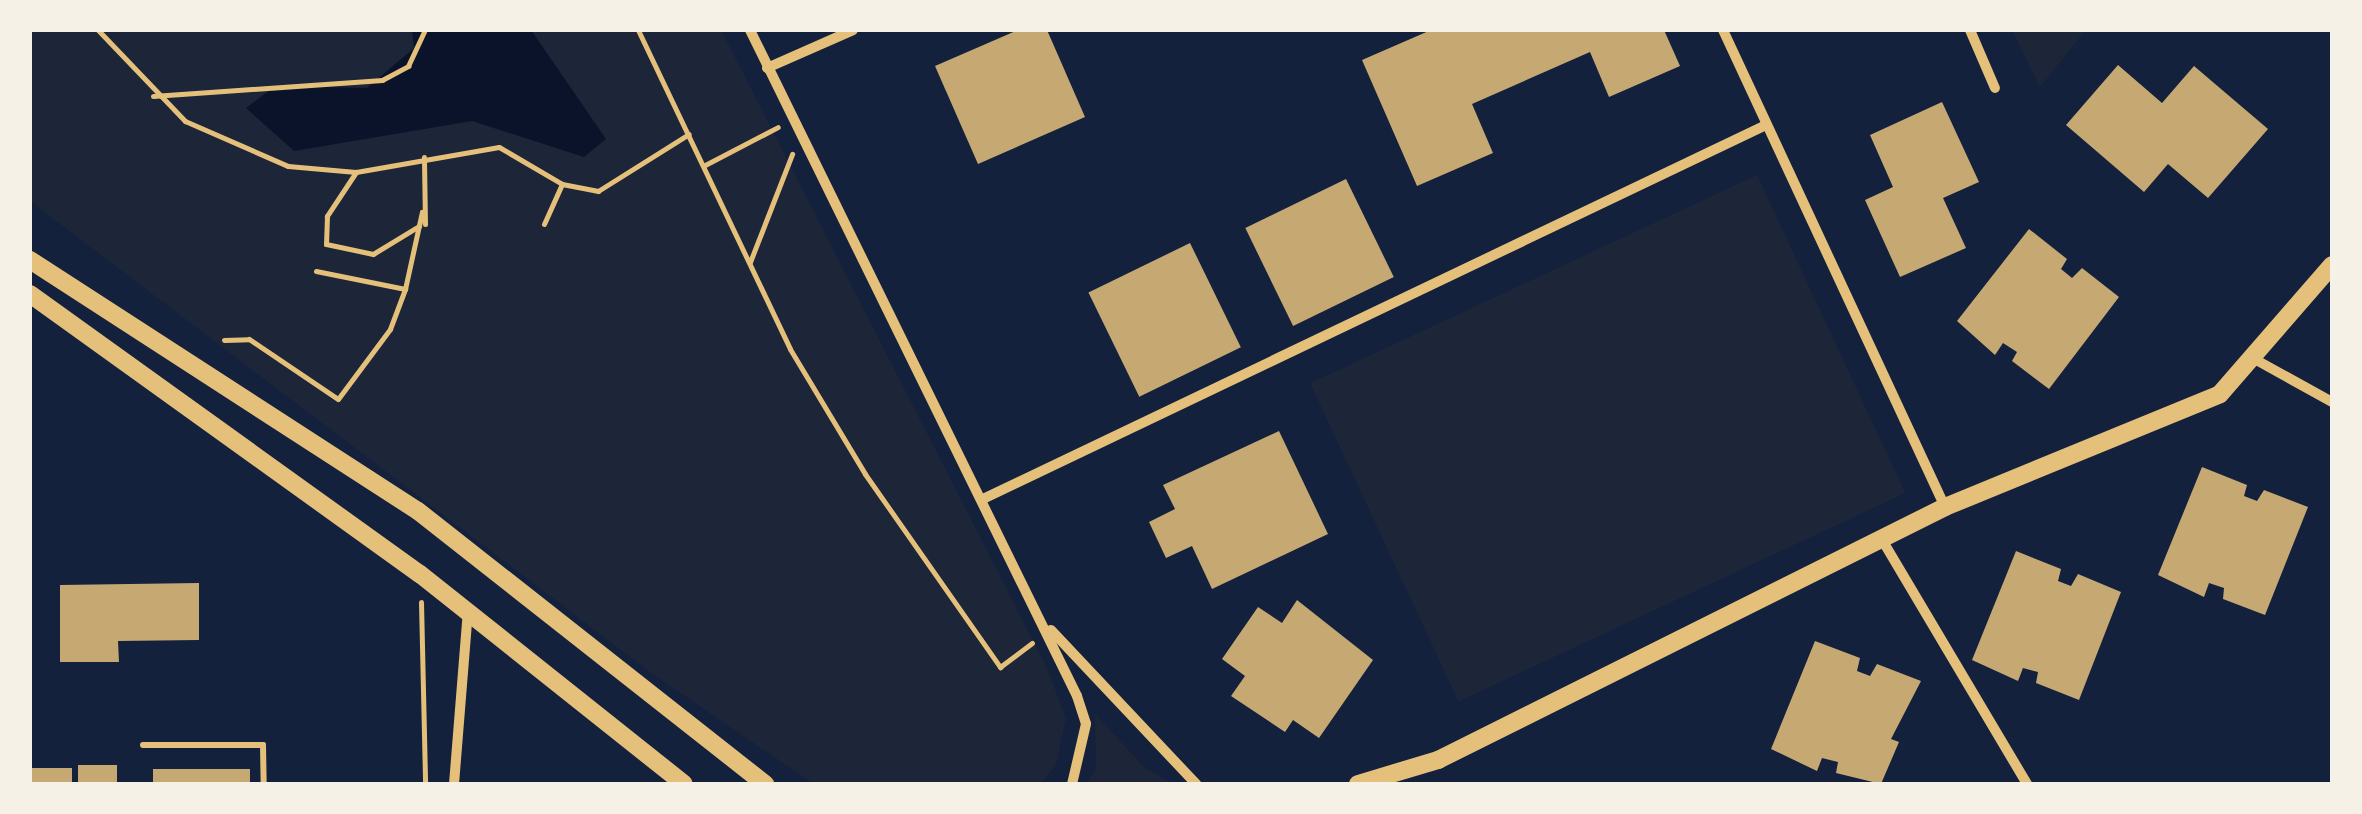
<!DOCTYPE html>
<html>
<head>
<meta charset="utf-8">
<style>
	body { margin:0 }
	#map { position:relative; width:2362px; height:814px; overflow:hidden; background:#14213d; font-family:"Public Sans",sans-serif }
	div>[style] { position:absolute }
	.green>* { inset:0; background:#1d2539; transform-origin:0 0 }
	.water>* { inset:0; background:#0b132b }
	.building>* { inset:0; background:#c6a872; transform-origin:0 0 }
	.path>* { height:5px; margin:-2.5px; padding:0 2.5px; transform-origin:2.5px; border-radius:2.5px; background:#e5c07b }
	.service>* { height:6px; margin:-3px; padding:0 3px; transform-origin:3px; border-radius:3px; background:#e5c07b }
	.minor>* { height:10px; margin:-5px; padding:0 5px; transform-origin:5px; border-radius:5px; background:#e5c07b }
	.secondary>* { height:18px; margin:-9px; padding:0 9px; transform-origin:9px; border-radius:9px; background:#e5c07b }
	span { translate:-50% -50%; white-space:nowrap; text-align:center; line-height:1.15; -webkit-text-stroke:8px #f6f1e7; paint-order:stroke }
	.frame { position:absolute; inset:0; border:32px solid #f6f1e7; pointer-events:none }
</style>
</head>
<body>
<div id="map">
	<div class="green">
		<div style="clip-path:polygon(30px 30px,721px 30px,1048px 670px,1066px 719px,1056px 765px,1041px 784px,814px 784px,654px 675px,30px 201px)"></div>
		<div style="clip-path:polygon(2012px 30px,2086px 30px,2040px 87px)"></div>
		<div style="left:1757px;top:175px;width:351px;height:493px;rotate:65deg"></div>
		<div style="clip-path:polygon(1095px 714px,1145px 768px,1173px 784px,1085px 784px,1096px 769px)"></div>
	</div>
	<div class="water">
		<div style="clip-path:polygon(412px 30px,531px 30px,606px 139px,584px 157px,472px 121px,294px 151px,246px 108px,275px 86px,367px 88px,414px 48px)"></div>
	</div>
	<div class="building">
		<div style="clip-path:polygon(1018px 30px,1047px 30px,1085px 117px,978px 164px,935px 66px)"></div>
		<div style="clip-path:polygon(1431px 30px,1664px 30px,1680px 66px,1609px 97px,1590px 52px,1472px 104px,1493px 153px,1417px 186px,1362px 60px)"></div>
		<div style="clip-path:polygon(2118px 65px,2162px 103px,2194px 66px,2268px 129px,2208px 198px,2168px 164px,2144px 192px,2066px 125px)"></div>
		<div style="clip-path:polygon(1942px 102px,1979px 182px,1943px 198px,1966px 248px,1900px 277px,1865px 200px,1893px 187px,1870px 135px)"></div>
		<div style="left:1346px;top:179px;width:109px;height:112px;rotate:64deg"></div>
		<div style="clip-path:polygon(2029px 229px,2067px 259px,2061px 269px,2072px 278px,2082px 268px,2119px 297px,2049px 389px,2012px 361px,2017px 352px,2003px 343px,1995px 355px,1957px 321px)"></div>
		<div style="left:1190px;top:243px;width:116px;height:113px;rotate:64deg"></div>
		<div style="clip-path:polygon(1279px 431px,1328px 534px,1212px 589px,1192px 546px,1166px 558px,1149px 522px,1175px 509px,1163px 485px)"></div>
		<div style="clip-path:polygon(2202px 467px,2247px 485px,2244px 496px,2257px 501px,2264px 490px,2308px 507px,2265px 615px,2223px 599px,2224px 588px,2209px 583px,2204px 597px,2158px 575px)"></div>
		<div style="clip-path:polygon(2016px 551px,2061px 569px,2058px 581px,2071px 586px,2078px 574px,2121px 592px,2079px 700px,2036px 683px,2038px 672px,2023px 668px,2018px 681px,1972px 660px)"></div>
		<div style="clip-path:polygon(199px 583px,199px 640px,118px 641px,119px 662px,60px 662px,60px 585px)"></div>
		<div style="clip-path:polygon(1297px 600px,1373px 660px,1319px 738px,1293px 720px,1285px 732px,1231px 696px,1245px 676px,1222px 659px,1258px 607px,1282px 623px)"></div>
		<div style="clip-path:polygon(1815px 641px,1860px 658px,1857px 671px,1870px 676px,1877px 664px,1921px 681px,1891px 739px,1899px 742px,1881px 784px,1836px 773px,1838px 762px,1822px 758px,1817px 771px,1771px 749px)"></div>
		<div style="left:117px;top:765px;width:19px;height:39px;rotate:90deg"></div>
		<div style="left:30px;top:768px;width:42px;height:16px"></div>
		<div style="left:153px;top:769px;width:97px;height:15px"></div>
	</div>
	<div class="path">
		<div style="left:98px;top:30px;width:126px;rotate:46.3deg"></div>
		<div style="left:185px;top:121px;width:112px;rotate:23.6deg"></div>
		<div style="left:288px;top:166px;width:68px;rotate:5deg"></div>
		<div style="left:356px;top:172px;width:145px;rotate:-9.9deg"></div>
		<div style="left:499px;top:147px;width:73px;rotate:30.4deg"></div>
		<div style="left:562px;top:184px;width:37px;rotate:11deg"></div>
		<div style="left:598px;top:191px;width:107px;rotate:-32.1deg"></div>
		<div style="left:638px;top:30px;width:353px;rotate:64.5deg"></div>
		<div style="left:790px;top:349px;width:146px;rotate:59deg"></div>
		<div style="left:865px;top:474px;width:236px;rotate:55deg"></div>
		<div style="left:1000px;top:667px;width:40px;rotate:-37deg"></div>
		<div style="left:153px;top:96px;width:230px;rotate:-4deg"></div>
		<div style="left:382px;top:80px;width:30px;rotate:-28deg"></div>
		<div style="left:408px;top:66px;width:40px;rotate:-65deg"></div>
		<div style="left:705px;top:165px;width:82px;rotate:-27.5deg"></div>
		<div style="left:356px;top:172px;width:53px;rotate:123.4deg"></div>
		<div style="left:327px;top:216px;width:28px;rotate:92deg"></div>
		<div style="left:326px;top:244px;width:48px;rotate:12deg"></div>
		<div style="left:373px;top:254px;width:54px;rotate:-31.3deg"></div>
		<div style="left:544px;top:224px;width:44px;rotate:-65.8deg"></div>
		<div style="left:750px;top:262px;width:116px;rotate:-68.7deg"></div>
		<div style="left:316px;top:271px;width:91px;rotate:11.4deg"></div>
		<div style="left:224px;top:340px;width:25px;rotate:-2deg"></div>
		<div style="left:249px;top:339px;width:107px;rotate:34deg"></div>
		<div style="left:338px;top:399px;width:87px;rotate:-53.4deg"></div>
		<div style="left:390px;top:329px;width:43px;rotate:-69.4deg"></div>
		<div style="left:405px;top:289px;width:79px;rotate:-77.6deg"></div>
		<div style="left:422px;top:212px;width:12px;rotate:76deg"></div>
		<div style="left:425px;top:224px;width:67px;rotate:-90.9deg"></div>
		<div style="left:421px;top:602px;width:182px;rotate:88.7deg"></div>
	</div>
	<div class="service">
		<div style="left:143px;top:745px;width:120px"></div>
		<div style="left:263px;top:745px;width:39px;rotate:89deg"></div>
	</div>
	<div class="minor">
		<div style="left:750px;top:30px;width:742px;rotate:63.85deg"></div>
		<div style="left:1077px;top:696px;width:29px;rotate:72deg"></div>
		<div style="left:1086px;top:724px;width:62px;rotate:103.1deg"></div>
		<div style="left:1723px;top:30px;width:526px;rotate:65.04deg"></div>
		<div style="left:1970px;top:30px;width:63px;rotate:66.7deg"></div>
		<div style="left:767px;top:68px;width:94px;rotate:-23.8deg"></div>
		<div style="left:2258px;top:361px;width:85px;rotate:29deg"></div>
		<div style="left:985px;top:498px;width:865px;rotate:-25.53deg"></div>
		<div style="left:1881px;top:538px;width:286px;rotate:59.3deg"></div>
		<div style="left:1051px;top:630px;width:212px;rotate:46.7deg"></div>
		<div style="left:454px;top:784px;width:174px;rotate:-85.4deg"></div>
	</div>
	<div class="secondary">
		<div style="left:30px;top:260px;width:462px;rotate:32.9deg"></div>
		<div style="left:418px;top:511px;width:442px;rotate:38.2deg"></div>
		<div style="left:30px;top:294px;width:480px;rotate:35.7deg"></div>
		<div style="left:420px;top:574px;width:337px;rotate:38.5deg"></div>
		<div style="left:1358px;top:784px;width:84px;rotate:-16.7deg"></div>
		<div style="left:1438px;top:760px;width:567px;rotate:-26.52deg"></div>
		<div style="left:1945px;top:507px;width:297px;rotate:-22.3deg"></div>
		<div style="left:2220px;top:394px;width:171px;rotate:-49deg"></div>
	</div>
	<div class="frame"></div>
</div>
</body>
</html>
